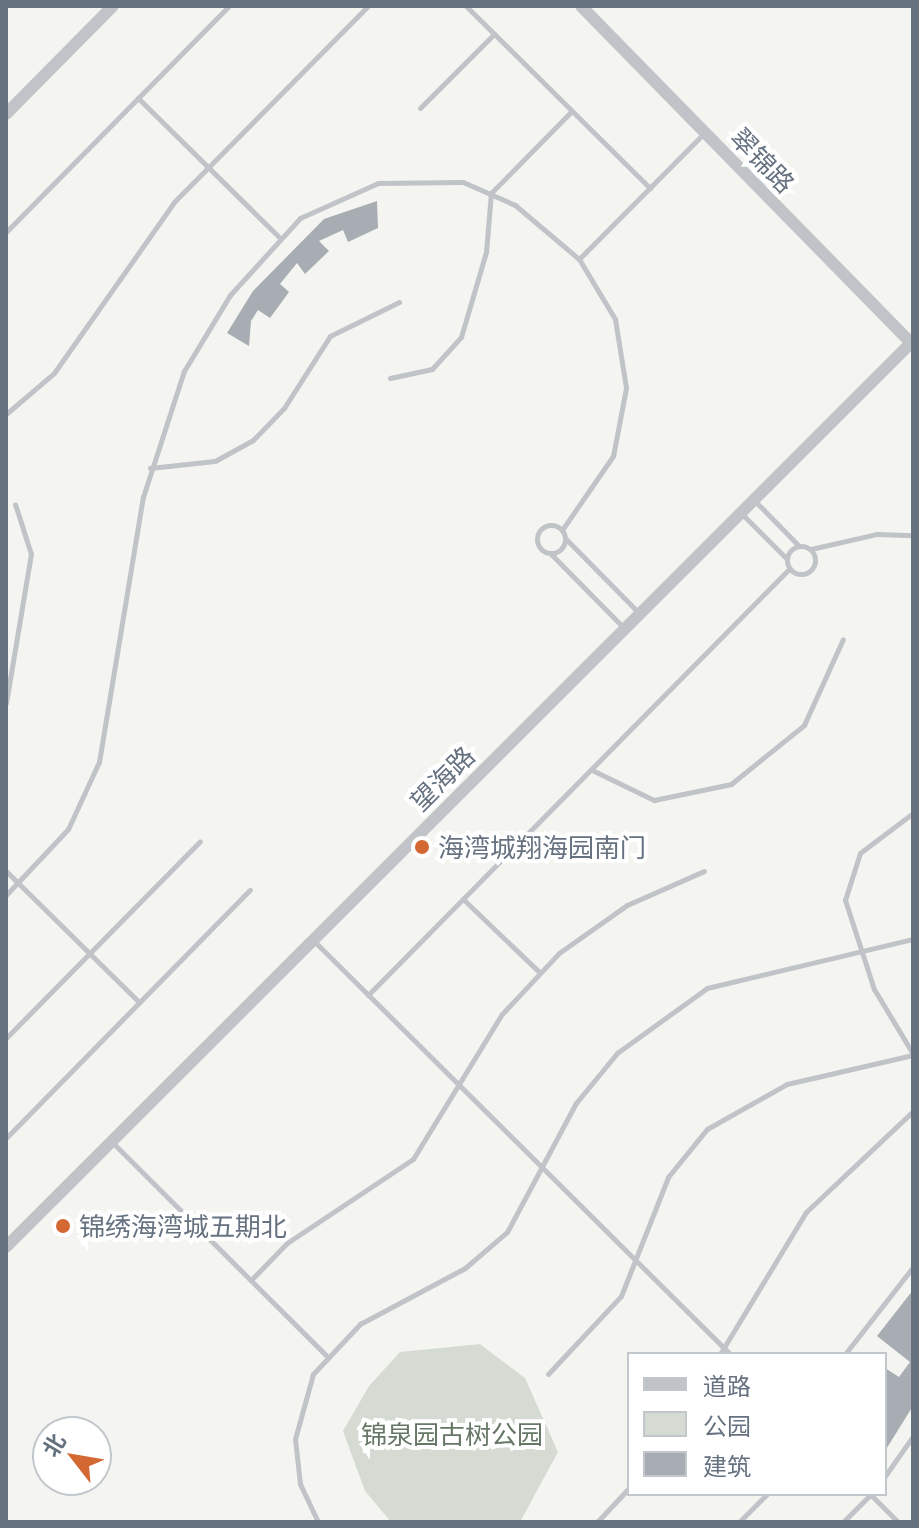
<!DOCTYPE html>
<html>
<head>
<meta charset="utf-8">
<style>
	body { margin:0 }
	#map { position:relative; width:919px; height:1528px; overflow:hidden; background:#f4f5f1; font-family:"Exo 2","Noto Sans SC",sans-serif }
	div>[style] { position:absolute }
	.green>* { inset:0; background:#d5dbd3 }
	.building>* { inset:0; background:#a7adb3 }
	.service>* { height:5px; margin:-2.5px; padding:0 2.5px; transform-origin:2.5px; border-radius:2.5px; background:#c0c3c7 }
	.service>.ring { margin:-2.5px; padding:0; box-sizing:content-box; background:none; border:5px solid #c0c3c7; border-radius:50% }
	.tertiary>* { height:12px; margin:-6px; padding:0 6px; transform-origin:6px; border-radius:6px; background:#c0c3c7 }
	.dots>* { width:22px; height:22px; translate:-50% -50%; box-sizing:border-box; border:4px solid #fff; border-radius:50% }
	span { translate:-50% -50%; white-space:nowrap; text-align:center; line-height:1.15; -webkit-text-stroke:8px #fff; paint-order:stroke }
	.street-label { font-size:26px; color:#667280 }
	.poi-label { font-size:26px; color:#667280 }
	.left { translate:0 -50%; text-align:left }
	.park-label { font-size:26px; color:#667865 }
	.frame { position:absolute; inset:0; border:8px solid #667280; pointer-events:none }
	.legend { position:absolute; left:627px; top:1352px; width:260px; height:144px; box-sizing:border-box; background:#fff; border:2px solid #c2c7cc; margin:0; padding:10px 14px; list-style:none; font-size:24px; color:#667280 }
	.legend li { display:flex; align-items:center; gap:16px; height:40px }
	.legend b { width:40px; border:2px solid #c2c7cc }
	.north { position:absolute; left:32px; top:1416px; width:80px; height:80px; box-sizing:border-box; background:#fff; border:2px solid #c2c7cc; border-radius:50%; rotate:301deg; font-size:22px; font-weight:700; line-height:32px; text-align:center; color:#667280 }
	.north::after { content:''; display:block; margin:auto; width:28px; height:36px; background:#d36833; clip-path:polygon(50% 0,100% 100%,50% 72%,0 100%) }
</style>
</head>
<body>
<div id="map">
	<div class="green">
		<div style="clip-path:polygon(480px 1344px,525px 1378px,558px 1452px,520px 1522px,391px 1522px,365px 1491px,343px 1431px,369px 1386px,400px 1352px)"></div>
	</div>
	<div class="building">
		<div style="clip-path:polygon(377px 201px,378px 228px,348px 242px,343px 230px,319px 241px,329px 251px,305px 274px,297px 263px,280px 284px,289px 292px,270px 318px,258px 310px,251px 321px,249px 346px,227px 333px,253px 291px,324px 219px)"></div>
		<div style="clip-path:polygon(913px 1290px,913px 1406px,885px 1451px,885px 1368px,899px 1377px,910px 1362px,877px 1336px)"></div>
	</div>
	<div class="service">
		<div style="left:466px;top:6px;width:259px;rotate:44.7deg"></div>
		<div style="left:138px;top:98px;width:197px;rotate:44.6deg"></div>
		<div style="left:420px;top:108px;width:105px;rotate:-45deg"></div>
		<div style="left:6px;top:232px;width:317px;rotate:-45.4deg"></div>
		<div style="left:579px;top:259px;width:177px;rotate:-45.2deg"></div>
		<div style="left:390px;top:378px;width:43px;rotate:-12.1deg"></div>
		<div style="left:432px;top:369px;width:43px;rotate:-47.8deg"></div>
		<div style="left:461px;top:337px;width:89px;rotate:-73.6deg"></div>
		<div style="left:486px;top:252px;width:59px;rotate:-85.2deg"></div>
		<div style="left:491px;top:193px;width:115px;rotate:-45.4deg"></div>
		<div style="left:6px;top:414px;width:63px;rotate:-40.5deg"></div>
		<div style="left:54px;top:373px;width:209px;rotate:-54.9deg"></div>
		<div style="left:174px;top:202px;width:276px;rotate:-45.3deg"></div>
		<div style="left:150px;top:468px;width:65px;rotate:-6.1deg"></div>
		<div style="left:215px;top:461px;width:43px;rotate:-28.9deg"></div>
		<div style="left:253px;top:440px;width:45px;rotate:-45.9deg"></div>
		<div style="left:284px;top:408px;width:85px;rotate:-57.4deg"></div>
		<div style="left:330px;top:336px;width:77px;rotate:-26.2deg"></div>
		<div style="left:754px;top:500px;width:63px;rotate:45.6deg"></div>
		<div style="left:741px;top:513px;width:64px;rotate:45deg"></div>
		<div class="ring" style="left:537px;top:525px;width:23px;height:23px"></div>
		<div style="left:565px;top:538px;width:104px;rotate:45.4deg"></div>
		<div class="ring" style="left:787px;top:546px;width:23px;height:23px"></div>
		<div style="left:811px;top:549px;width:68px;rotate:-12.8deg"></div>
		<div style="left:877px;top:534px;width:36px;rotate:2deg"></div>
		<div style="left:550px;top:553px;width:105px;rotate:45.4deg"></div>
		<div style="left:6px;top:703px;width:151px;rotate:-80.5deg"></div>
		<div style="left:31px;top:554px;width:52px;rotate:-107.7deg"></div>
		<div style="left:594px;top:771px;width:67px;rotate:25.8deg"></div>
		<div style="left:654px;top:800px;width:79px;rotate:-11.7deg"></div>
		<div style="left:731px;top:784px;width:94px;rotate:-38.9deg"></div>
		<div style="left:804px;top:725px;width:94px;rotate:-65.6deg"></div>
		<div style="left:913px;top:813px;width:66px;rotate:143deg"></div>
		<div style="left:860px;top:853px;width:49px;rotate:107.7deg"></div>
		<div style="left:845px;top:900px;width:94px;rotate:72deg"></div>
		<div style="left:874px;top:989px;width:76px;rotate:59deg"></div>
		<div style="left:6px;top:871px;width:187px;rotate:44.6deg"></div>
		<div style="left:6px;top:895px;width:91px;rotate:-46.8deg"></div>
		<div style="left:68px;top:829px;width:74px;rotate:-65.2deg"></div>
		<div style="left:99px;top:762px;width:269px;rotate:-80.6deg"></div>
		<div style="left:143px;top:497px;width:133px;rotate:-72deg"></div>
		<div style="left:184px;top:371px;width:89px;rotate:-58.8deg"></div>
		<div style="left:230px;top:295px;width:104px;rotate:-47.7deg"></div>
		<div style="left:300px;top:218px;width:85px;rotate:-24.2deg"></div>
		<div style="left:378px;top:183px;width:85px;rotate:-0.7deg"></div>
		<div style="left:463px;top:182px;width:57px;rotate:23.9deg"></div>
		<div style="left:515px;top:205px;width:84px;rotate:40.2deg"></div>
		<div style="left:579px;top:259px;width:70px;rotate:59deg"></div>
		<div style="left:615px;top:319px;width:70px;rotate:80.9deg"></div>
		<div style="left:626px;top:388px;width:69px;rotate:100.8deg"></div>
		<div style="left:613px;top:456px;width:90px;rotate:124.6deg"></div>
		<div style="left:463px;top:899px;width:105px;rotate:43.8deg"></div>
		<div style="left:315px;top:942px;width:585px;rotate:44.79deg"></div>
		<div style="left:368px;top:995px;width:599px;rotate:-45.34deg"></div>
		<div style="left:6px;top:1038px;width:276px;rotate:-45.4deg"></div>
		<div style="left:6px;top:1138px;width:348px;rotate:-45.5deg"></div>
		<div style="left:111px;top:1141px;width:303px;rotate:44.9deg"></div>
		<div style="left:251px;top:1280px;width:52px;rotate:-45.8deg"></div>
		<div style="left:287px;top:1243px;width:151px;rotate:-33.7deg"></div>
		<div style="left:413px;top:1159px;width:170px;rotate:-58.5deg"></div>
		<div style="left:502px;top:1014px;width:83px;rotate:-46.9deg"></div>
		<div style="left:559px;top:953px;width:83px;rotate:-35.2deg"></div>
		<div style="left:627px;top:905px;width:84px;rotate:-23.8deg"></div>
		<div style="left:720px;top:1354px;width:166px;rotate:-58.8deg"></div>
		<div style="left:806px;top:1212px;width:147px;rotate:-43.3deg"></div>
		<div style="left:845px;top:1354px;width:110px;rotate:-52deg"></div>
		<div style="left:548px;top:1374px;width:107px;rotate:-46.9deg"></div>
		<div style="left:621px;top:1296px;width:128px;rotate:-68.4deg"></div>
		<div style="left:668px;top:1177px;width:62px;rotate:-50.9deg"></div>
		<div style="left:707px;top:1129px;width:92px;rotate:-29.4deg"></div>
		<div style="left:787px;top:1084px;width:129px;rotate:-13deg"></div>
		<div style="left:885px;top:1476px;width:49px;rotate:-55deg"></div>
		<div style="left:870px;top:1494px;width:40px;rotate:45deg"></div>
		<div style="left:318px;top:1522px;width:42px;rotate:-115.3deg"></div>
		<div style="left:300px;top:1484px;width:45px;rotate:-96.3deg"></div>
		<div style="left:295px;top:1439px;width:67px;rotate:-74.5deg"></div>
		<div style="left:313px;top:1374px;width:69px;rotate:-46.8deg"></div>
		<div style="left:360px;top:1324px;width:119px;rotate:-28.1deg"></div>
		<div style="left:465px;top:1268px;width:55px;rotate:-40.6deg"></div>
		<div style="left:507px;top:1232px;width:146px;rotate:-61.9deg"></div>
		<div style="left:576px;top:1103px;width:65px;rotate:-50.6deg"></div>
		<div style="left:617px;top:1053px;width:111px;rotate:-35.8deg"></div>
		<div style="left:707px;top:988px;width:212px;rotate:-13.4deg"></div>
		<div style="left:597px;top:1522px;width:47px;rotate:-46.7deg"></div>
		<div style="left:739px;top:1522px;width:40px;rotate:-45deg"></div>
		<div style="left:843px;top:1522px;width:40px;rotate:-45deg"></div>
	</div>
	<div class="tertiary">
		<div style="left:581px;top:6px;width:474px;rotate:45.6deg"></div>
		<div style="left:6px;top:114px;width:152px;rotate:-45.3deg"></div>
		<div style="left:6px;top:1247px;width:1279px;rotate:-44.97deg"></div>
	</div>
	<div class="dots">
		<div style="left:422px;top:847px;background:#d36833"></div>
		<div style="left:63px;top:1226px;background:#d36833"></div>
	</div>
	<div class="street-label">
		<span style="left:763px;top:160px;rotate:46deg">翠锦路</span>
		<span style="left:442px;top:778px;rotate:-45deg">望海路</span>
	</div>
	<div class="poi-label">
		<span class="left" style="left:438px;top:847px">海湾城翔海园南门</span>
		<span class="left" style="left:79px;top:1226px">锦绣海湾城五期北</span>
	</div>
	<div class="park-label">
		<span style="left:452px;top:1434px">锦泉园古树公园</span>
	</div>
	<div class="frame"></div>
	<ul class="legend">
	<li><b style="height:10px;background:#c0c3c7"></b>道路</li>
	<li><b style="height:22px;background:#d5dbd3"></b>公园</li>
	<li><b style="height:22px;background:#a7adb3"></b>建筑</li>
	</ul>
	<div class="north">北</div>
</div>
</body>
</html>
